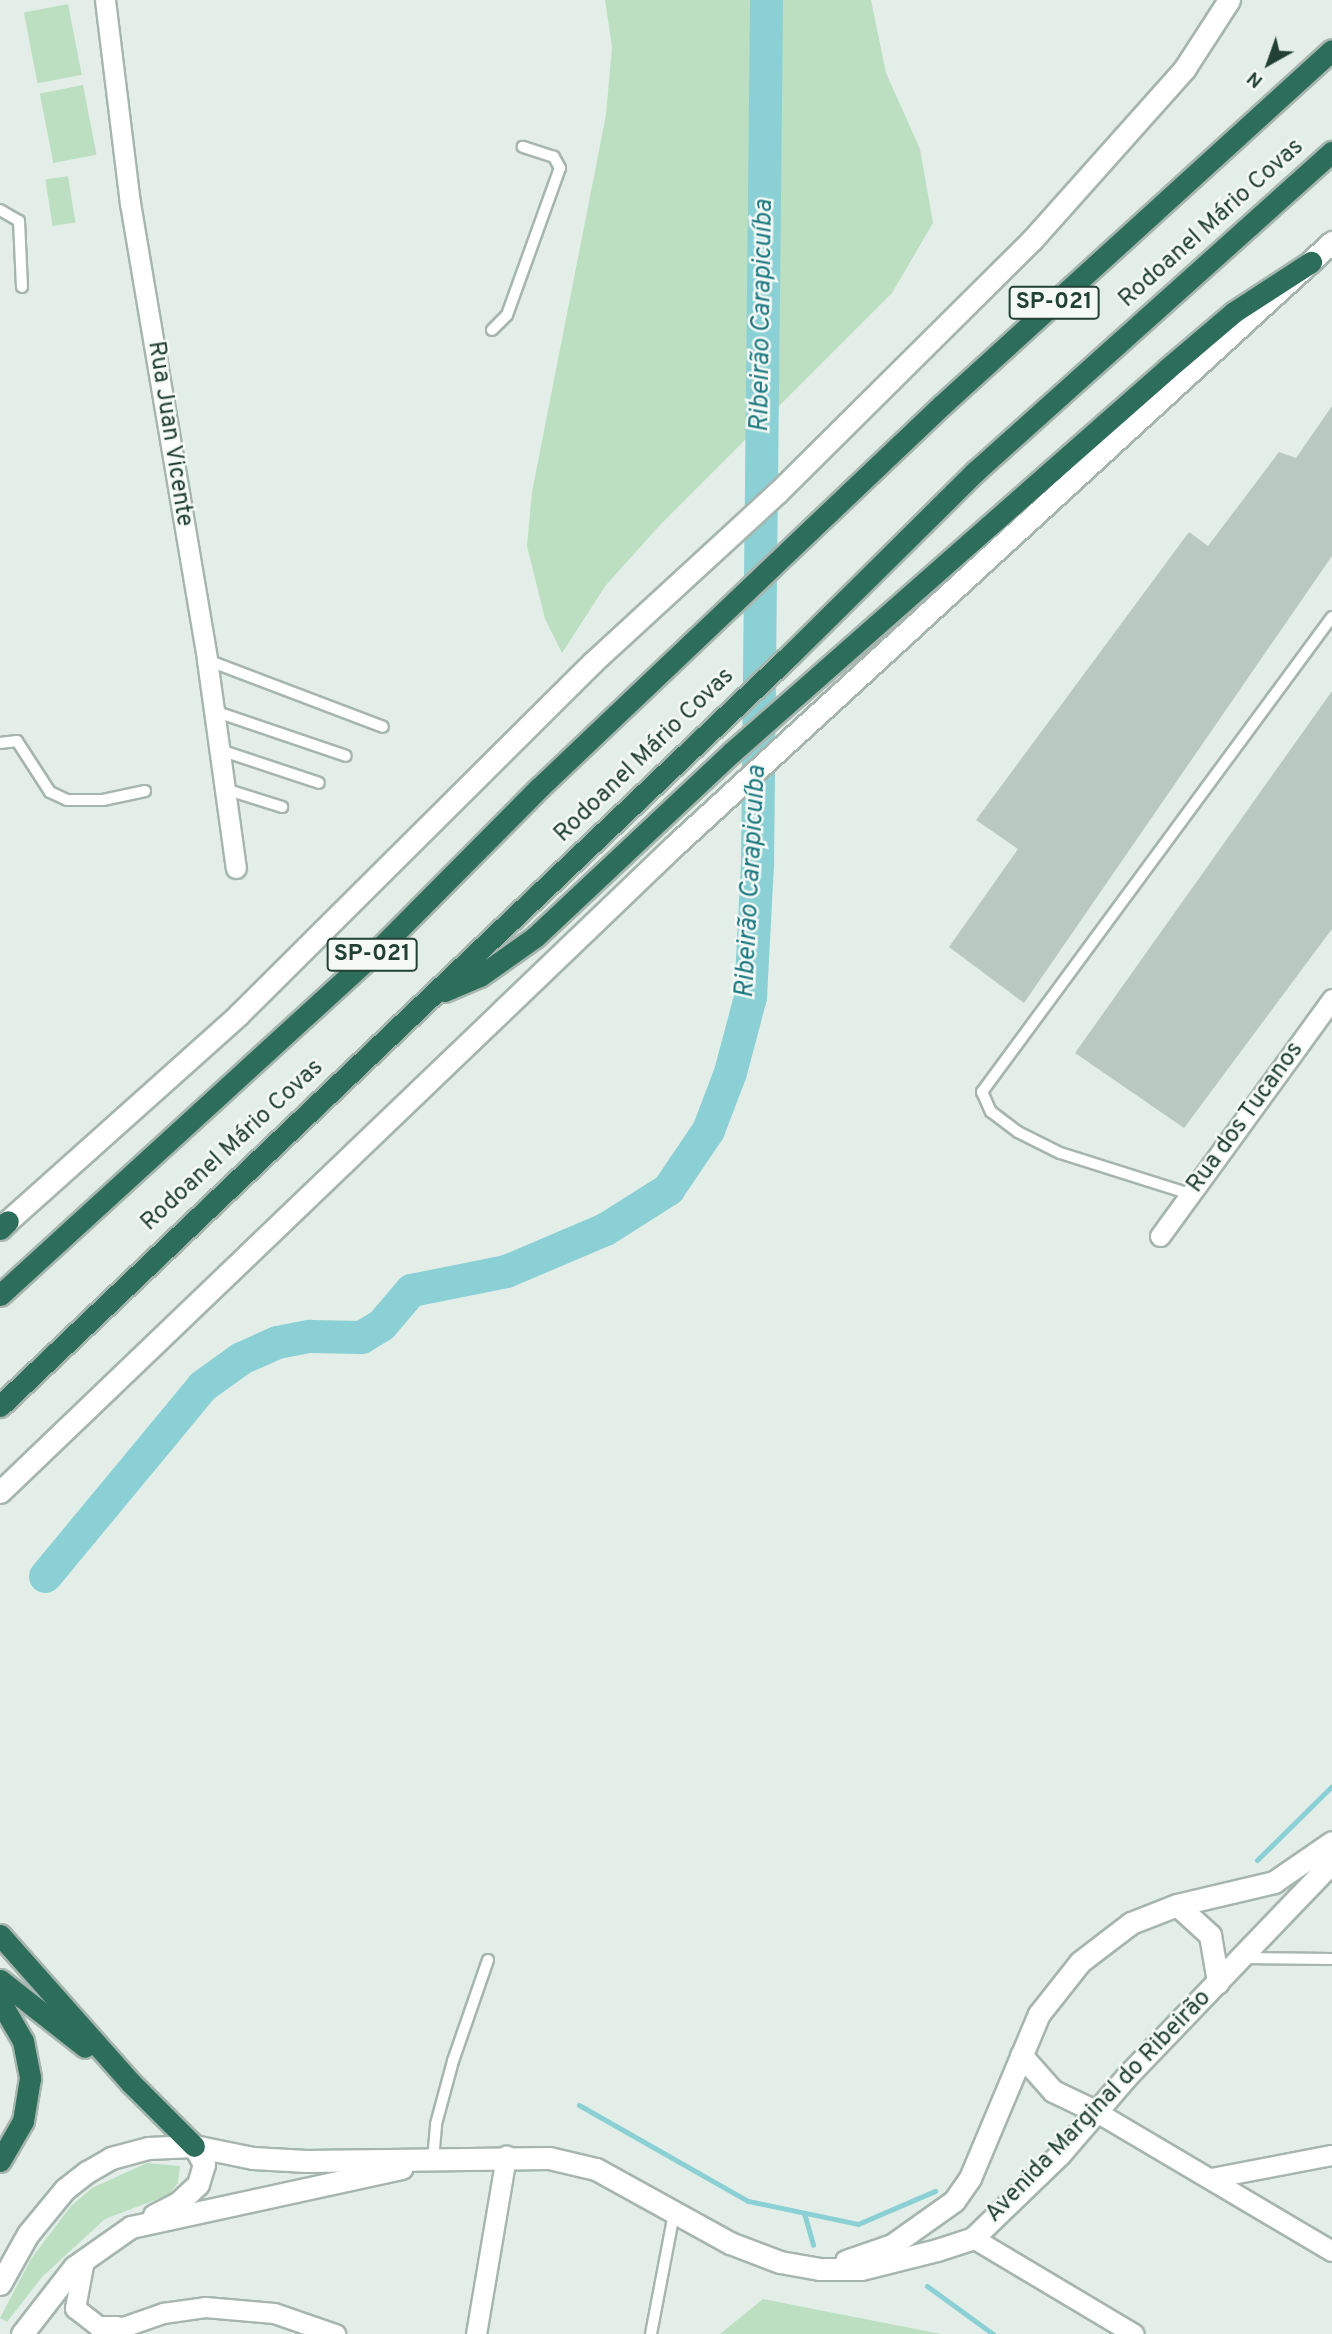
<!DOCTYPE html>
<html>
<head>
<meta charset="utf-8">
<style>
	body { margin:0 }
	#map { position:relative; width:1332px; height:2334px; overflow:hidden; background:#e4eee8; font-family:Overpass,sans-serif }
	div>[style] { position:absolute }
	.green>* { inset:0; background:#bcdfc2; transform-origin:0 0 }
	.stream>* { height:5px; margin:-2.5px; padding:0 2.5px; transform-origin:2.5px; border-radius:2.5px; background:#8ad0d4 }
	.river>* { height:33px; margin:-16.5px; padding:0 16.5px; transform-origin:16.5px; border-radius:16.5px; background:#8ad0d4 }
	.building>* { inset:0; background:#b9c9c1 }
	.roads { filter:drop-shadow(2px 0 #a6b6af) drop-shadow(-2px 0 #a6b6af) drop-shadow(0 2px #a6b6af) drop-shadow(0 -2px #a6b6af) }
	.lane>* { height:10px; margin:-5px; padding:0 5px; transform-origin:5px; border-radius:5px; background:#fff }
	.street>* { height:19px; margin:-9.5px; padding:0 9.5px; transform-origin:9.5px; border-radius:9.5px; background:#fff }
	.secondary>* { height:21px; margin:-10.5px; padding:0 10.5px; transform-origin:10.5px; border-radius:10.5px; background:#fff }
	.highway>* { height:21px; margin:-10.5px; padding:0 10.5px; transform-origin:10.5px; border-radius:10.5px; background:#2d6e5a }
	span { translate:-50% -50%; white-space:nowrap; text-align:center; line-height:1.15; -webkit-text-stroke:5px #f5faf7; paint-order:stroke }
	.shield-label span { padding:2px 5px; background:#f5faf7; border:2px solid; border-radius:5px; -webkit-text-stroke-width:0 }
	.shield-label { font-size:23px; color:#224035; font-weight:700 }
	.street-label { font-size:24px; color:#224035 }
	.water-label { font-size:26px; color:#1a777f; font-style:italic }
	.north { position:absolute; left:1234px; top:28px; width:70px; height:70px; -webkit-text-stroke:5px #f5faf7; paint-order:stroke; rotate:220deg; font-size:19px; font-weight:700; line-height:28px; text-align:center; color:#224035 }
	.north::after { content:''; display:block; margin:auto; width:24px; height:32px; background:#224035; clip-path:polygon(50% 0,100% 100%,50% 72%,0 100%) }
</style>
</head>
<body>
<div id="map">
	<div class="green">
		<div style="clip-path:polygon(605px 0,871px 0,886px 73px,920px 149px,933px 223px,892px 293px,660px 525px,606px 585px,562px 653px,545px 619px,527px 546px,532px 492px,606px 115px,612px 47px)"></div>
		<div style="left:68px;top:4px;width:72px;height:45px;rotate:79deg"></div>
		<div style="left:83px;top:85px;width:71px;height:44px;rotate:79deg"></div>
		<div style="left:68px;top:176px;width:47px;height:23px;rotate:81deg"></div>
		<div style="clip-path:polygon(147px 2163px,180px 2166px,178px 2183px,168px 2195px,105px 2219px,42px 2277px,7px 2322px,0 2318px,31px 2259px,71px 2206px,92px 2188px)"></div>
		<div style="clip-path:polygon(763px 2299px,941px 2334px,720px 2334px)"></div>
	</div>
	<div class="stream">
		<div style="left:1257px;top:1860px;width:105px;rotate:-44.6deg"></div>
		<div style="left:579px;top:2105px;width:194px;rotate:29.6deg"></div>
		<div style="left:748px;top:2201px;width:112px;rotate:11.8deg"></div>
		<div style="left:858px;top:2224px;width:84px;rotate:-23.2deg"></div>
		<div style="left:804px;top:2213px;width:33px;rotate:74deg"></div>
		<div style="left:927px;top:2286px;width:82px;rotate:36deg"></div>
	</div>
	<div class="river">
		<div style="left:45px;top:1576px;width:246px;rotate:-50.4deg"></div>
		<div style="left:202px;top:1386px;width:48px;rotate:-35.7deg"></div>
		<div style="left:241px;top:1358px;width:39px;rotate:-24deg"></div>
		<div style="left:277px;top:1342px;width:33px;rotate:-11deg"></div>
		<div style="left:309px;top:1336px;width:52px;rotate:1.1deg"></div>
		<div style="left:361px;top:1337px;width:23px;rotate:-31deg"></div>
		<div style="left:381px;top:1325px;width:46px;rotate:-49.4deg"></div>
		<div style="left:411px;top:1290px;width:97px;rotate:-11.3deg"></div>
		<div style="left:506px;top:1271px;width:108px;rotate:-23deg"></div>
		<div style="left:605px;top:1229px;width:75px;rotate:-32.4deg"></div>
		<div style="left:668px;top:1189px;width:71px;rotate:-55.9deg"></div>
		<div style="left:708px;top:1130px;width:62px;rotate:-69.2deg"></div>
		<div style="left:730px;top:1072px;width:78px;rotate:-75.1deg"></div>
		<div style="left:750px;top:997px;width:132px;rotate:-87deg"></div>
		<div style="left:757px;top:865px;width:865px;rotate:-89.4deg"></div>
	</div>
	<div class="building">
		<div style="clip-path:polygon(1332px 406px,1332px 556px,1024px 1003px,949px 947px,1018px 849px,976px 820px,1189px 532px,1208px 546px,1279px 452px,1296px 458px)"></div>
		<div style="clip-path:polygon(1332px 691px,1332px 929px,1184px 1128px,1075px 1053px)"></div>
	</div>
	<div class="roads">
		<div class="lane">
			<div style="left:0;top:210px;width:22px;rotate:30deg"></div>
			<div style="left:19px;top:221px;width:66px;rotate:87.4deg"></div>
			<div style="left:492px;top:330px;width:21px;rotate:-45deg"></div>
			<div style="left:507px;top:315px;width:156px;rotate:-70.2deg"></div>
			<div style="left:560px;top:168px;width:13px;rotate:-119deg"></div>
			<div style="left:554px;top:157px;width:33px;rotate:-162deg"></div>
			<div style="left:207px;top:660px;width:188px;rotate:20.8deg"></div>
			<div style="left:214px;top:711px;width:139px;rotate:18.8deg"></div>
			<div style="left:0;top:743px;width:17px;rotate:-7deg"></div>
			<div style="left:17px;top:741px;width:61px;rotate:57.1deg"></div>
			<div style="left:50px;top:792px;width:19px;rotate:25deg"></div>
			<div style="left:67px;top:800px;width:36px"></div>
			<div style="left:103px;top:800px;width:43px;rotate:-12.1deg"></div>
			<div style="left:220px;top:750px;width:104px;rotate:18.4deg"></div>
			<div style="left:225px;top:789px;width:60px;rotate:17.5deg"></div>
			<div style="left:1190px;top:1194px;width:136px;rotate:-162.5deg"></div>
			<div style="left:1060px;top:1153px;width:47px;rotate:-153.4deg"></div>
			<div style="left:1018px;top:1132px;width:34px;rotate:-143deg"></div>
			<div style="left:991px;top:1112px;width:22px;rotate:-114deg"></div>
			<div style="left:982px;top:1092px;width:590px;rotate:-53.62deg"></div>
			<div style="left:1242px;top:1958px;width:90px;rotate:0.6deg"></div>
			<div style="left:433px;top:2160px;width:36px;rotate:-85deg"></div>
			<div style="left:436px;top:2124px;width:65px;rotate:-74.9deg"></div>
			<div style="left:453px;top:2061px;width:107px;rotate:-70.9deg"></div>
			<div style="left:651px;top:2334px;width:123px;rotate:-79.2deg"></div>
		</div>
		<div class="street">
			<div style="left:105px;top:0;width:205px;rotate:83deg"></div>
			<div style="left:130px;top:203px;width:463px;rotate:80.4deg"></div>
			<div style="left:207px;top:660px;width:210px;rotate:82.1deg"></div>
			<div style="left:1160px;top:1236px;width:293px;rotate:-54deg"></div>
			<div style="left:1095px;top:2111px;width:275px;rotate:30.6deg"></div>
			<div style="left:1211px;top:2178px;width:123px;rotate:-10.8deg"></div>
			<div style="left:973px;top:2238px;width:187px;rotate:30.8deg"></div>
			<div style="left:84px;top:2260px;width:49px;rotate:100.6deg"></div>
			<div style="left:75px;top:2308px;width:29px;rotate:38deg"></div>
			<div style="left:98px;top:2326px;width:19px"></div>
			<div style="left:103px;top:2334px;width:64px;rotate:-19.3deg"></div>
			<div style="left:163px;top:2313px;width:42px;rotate:-8.1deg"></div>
			<div style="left:205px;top:2307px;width:69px;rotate:5deg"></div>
			<div style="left:274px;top:2313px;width:65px;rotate:19deg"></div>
			<div style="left:476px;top:2334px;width:181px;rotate:-80.4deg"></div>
		</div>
		<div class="secondary">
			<div style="left:8px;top:1221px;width:309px;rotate:-41.8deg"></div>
			<div style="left:238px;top:1015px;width:501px;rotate:-44.84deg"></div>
			<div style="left:593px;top:662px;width:251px;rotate:-42.6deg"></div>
			<div style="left:778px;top:492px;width:358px;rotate:-44.8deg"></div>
			<div style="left:1032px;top:240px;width:230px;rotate:-48.3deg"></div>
			<div style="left:1185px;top:68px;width:81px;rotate:-57.1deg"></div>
			<div style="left:0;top:1492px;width:935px;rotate:-43.79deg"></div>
			<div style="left:675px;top:845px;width:892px;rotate:-42.55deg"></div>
			<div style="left:1177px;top:1905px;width:45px;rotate:42.3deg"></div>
			<div style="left:1210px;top:1935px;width:48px;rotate:80.3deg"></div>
			<div style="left:1021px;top:2055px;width:48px;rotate:48.4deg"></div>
			<div style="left:1053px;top:2091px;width:47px;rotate:25.5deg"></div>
			<div style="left:154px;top:2215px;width:28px;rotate:-27deg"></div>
			<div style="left:179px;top:2202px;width:26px;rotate:-43deg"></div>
			<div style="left:198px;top:2184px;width:21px;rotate:-73deg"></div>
			<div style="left:204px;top:2164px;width:21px;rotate:-119deg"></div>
			<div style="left:846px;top:2261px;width:49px;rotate:-19.2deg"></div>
			<div style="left:892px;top:2245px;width:76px;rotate:-35.4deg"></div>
			<div style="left:954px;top:2201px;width:28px;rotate:-55deg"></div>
			<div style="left:970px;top:2178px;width:178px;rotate:-67.2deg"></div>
			<div style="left:1039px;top:2014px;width:66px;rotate:-51.7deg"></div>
			<div style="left:1080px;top:1962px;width:64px;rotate:-37.4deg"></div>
			<div style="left:1131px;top:1923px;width:49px;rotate:-21.4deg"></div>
			<div style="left:1177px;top:1905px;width:100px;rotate:-13.3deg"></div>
			<div style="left:1274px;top:1882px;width:70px;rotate:-34.6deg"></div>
			<div style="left:0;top:2284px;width:57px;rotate:-60.8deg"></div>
			<div style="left:28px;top:2234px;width:58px;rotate:-50.6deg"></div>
			<div style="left:65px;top:2189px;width:28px;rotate:-38deg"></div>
			<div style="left:87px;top:2172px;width:28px;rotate:-30deg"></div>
			<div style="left:111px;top:2158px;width:38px;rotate:-15deg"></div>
			<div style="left:148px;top:2148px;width:46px;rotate:-2.5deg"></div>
			<div style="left:194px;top:2146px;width:60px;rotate:11.5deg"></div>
			<div style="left:253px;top:2158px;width:53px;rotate:3.2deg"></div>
			<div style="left:306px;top:2161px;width:243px;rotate:-0.7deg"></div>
			<div style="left:549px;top:2158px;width:48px;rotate:13.2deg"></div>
			<div style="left:596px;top:2169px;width:153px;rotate:28.9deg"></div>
			<div style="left:730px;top:2243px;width:53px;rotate:20.8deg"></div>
			<div style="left:780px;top:2262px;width:41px;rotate:9.9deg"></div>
			<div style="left:820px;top:2269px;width:41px"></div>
			<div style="left:861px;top:2269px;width:78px;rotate:-14deg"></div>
			<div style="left:937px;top:2250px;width:38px;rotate:-18deg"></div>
			<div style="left:973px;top:2238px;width:121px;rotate:-44deg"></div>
			<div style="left:1060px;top:2154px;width:103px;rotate:-49.3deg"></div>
			<div style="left:1127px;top:2076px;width:296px;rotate:-46.2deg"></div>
			<div style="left:22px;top:2334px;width:85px;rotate:-52.2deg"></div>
			<div style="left:74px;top:2267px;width:70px;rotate:-35.1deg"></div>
			<div style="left:131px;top:2227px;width:277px;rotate:-12.3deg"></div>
		</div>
		<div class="highway">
			<div style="left:444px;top:991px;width:39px;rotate:-23deg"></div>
			<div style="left:480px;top:976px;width:67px;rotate:-35.3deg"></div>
			<div style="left:535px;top:937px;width:269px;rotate:-43.2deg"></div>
			<div style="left:731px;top:753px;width:581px;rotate:-41.37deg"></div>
			<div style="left:1167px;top:369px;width:88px;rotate:-40.4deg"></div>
			<div style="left:1234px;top:312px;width:92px;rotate:-33deg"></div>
			<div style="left:0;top:1229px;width:11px;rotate:-45deg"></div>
			<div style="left:0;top:1295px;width:519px;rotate:-42.42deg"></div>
			<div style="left:383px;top:945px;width:223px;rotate:-45.2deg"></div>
			<div style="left:540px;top:787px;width:555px;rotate:-43.54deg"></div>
			<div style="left:942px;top:405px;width:527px;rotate:-42.31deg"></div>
			<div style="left:0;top:1406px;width:1090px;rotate:-43.55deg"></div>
			<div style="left:790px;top:655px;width:262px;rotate:-44.7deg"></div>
			<div style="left:976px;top:471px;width:478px;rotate:-41.9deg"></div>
			<div style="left:0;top:1935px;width:198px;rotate:48.5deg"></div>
			<div style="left:131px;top:2083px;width:89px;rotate:45deg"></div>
			<div style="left:0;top:1980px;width:108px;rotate:38.2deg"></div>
			<div style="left:0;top:2001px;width:46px;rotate:60.1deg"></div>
			<div style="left:23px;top:2041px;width:38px;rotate:79deg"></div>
			<div style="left:30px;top:2078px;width:44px;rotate:99.2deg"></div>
			<div style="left:23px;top:2121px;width:46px;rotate:119.9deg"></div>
		</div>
	</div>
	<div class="shield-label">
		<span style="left:1054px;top:303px">SP-021</span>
		<span style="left:372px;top:955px">SP-021</span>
	</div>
	<div class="street-label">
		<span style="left:1212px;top:224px;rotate:-42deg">Rodoanel Mário Covas</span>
		<span style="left:169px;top:434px;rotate:81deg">Rua Juan Vicente</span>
		<span style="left:645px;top:756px;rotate:-44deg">Rodoanel Mário Covas</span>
		<span style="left:1246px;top:1118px;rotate:-54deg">Rua dos Tucanos</span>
		<span style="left:233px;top:1146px;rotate:-43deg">Rodoanel Mário Covas</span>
		<span style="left:1099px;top:2107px;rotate:-46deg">Avenida Marginal do Ribeirão</span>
	</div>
	<div class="water-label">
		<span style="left:763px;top:316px;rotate:-89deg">Ribeirão Carapicuíba</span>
		<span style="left:752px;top:882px;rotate:-87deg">Ribeirão Carapicuíba</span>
	</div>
	<div class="north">N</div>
</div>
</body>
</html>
